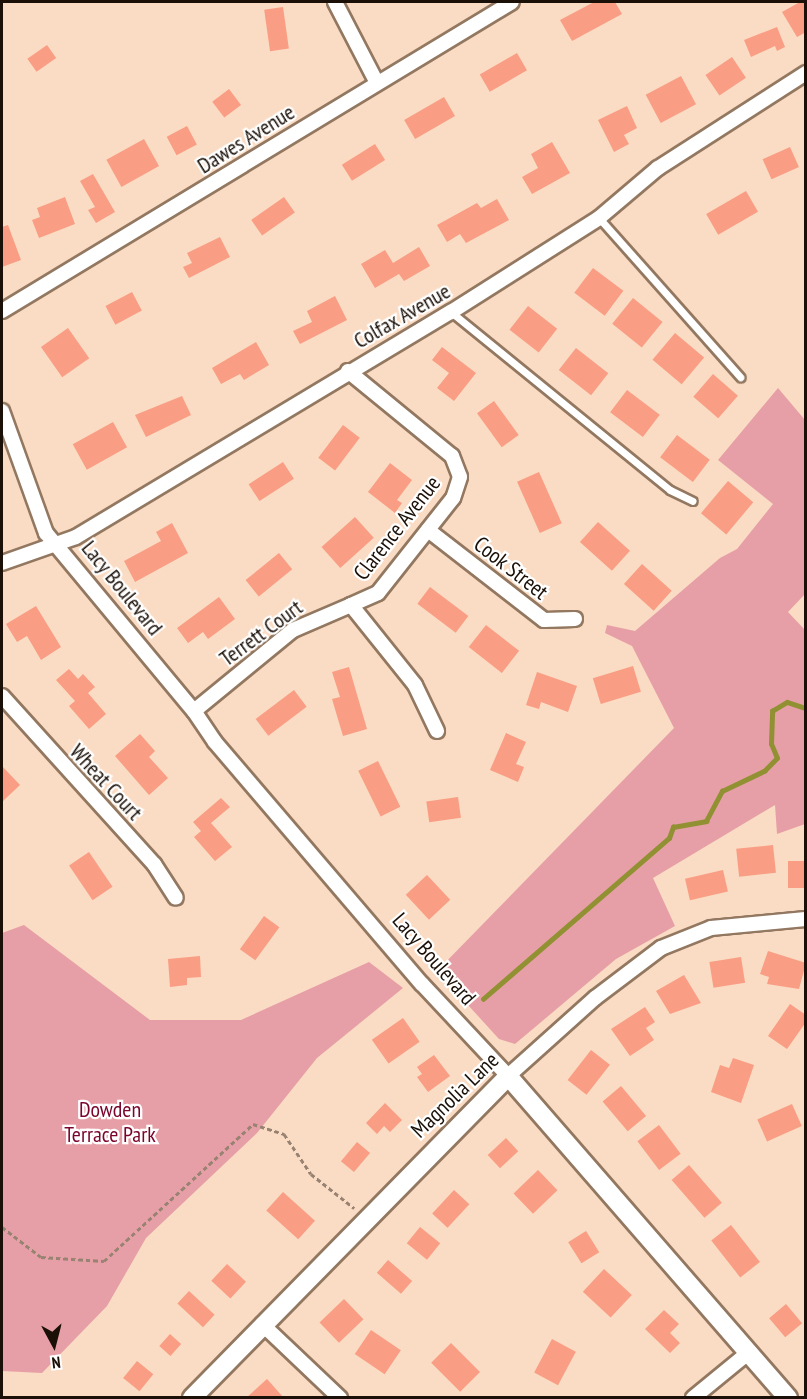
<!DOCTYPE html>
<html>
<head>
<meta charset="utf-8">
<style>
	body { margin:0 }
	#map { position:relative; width:807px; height:1399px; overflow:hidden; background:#fadbc3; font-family:"PT Sans Narrow",sans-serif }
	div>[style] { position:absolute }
	.green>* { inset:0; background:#e79fa7 }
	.stream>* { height:4.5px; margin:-2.25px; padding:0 2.25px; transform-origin:2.25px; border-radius:2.25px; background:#919133 }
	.building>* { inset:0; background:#f99e84; transform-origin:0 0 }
	.path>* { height:3px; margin-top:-1.5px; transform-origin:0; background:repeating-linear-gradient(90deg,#988271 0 4.5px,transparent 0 7.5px) }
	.roads { filter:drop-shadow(2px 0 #937861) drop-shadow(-2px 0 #937861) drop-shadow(0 2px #937861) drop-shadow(0 -2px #937861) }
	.lane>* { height:7px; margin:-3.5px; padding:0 3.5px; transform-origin:3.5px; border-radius:3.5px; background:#fff }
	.street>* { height:14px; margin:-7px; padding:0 7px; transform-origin:7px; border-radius:7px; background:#fff }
	.secondary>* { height:18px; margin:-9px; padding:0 9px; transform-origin:9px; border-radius:9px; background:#fff }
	span { translate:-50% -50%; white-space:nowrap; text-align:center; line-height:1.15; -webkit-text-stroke:4.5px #fff; paint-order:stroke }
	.street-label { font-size:22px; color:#1a1008 }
	.park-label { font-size:22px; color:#7a042b }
	.frame { position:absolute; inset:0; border:3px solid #1a1008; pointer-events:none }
	.north { position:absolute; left:24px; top:1315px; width:60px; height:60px; -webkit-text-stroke:4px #fff; paint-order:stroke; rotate:173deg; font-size:16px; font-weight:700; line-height:24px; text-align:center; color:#1a1008 }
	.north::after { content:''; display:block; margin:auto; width:21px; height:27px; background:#1a1008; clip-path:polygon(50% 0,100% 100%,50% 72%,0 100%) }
</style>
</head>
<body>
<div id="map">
	<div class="green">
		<div style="clip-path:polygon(778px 388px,805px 420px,805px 594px,788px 612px,805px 630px,805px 824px,777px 834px,775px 805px,653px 878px,675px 926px,616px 959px,515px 1044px,499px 1039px,437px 971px,674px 728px,632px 646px,605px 633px,607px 625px,635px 631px,720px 558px,737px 549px,773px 504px,718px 460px)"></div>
		<div style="clip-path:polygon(24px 925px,150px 1020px,241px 1020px,369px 962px,403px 988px,317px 1058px,257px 1133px,146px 1238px,107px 1306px,42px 1373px,2px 1371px,2px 933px)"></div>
	</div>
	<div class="stream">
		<div style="left:483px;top:999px;width:246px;rotate:-40.9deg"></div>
		<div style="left:669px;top:838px;width:12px;rotate:-70deg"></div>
		<div style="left:673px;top:827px;width:34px;rotate:-10deg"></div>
		<div style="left:706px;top:821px;width:34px;rotate:-62deg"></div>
		<div style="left:722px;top:791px;width:47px;rotate:-25.5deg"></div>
		<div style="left:764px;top:771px;width:18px;rotate:-45deg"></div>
		<div style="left:777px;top:758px;width:15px;rotate:-113deg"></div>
		<div style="left:771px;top:744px;width:33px;rotate:-88deg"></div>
		<div style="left:772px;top:711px;width:17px;rotate:-31deg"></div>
		<div style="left:787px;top:702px;width:20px;rotate:18deg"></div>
	</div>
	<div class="building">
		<div style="clip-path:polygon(594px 2px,615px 2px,622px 14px,572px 41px,560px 20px)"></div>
		<div style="clip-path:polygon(800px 2px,806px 2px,806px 32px,797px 37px,782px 12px)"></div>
		<div style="left:283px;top:7px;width:42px;height:19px;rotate:82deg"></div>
		<div style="clip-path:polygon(777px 27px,785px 47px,777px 51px,775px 46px,751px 57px,744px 40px)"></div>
		<div style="left:47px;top:45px;width:16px;height:24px;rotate:55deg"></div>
		<div style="left:517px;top:53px;width:20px;height:43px;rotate:60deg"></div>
		<div style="left:732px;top:57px;width:25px;height:32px;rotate:56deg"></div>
		<div style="left:681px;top:76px;width:32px;height:40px;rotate:62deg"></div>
		<div style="left:229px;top:89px;width:20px;height:21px;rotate:53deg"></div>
		<div style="left:444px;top:97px;width:22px;height:46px;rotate:60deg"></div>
		<div style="clip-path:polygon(627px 106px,637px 128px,624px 135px,629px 144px,614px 152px,598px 120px)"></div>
		<div style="left:187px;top:126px;width:21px;height:23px;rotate:62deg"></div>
		<div style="left:144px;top:139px;width:31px;height:43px;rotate:61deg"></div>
		<div style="clip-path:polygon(552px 142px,570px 173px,532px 194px,522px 177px,538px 168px,531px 154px)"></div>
		<div style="left:375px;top:144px;width:19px;height:39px;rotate:58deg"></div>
		<div style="left:790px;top:147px;width:22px;height:30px;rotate:66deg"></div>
		<div style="clip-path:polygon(93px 174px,115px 212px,96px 223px,88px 210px,95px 207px,80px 181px)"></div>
		<div style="left:746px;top:191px;width:24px;height:46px;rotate:60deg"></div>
		<div style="clip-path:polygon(65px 197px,75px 224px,39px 238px,32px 220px,40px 217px,37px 208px)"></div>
		<div style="left:284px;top:197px;width:19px;height:40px;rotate:55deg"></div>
		<div style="clip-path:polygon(497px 199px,509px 220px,466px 243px,460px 234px,447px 242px,437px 225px,477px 203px,481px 208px)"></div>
		<div style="clip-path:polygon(8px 225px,21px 260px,2px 267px,2px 227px)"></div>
		<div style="clip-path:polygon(220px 237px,230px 257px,189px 278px,183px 267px,192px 263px,187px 253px)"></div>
		<div style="clip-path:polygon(419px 247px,430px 266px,404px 281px,399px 274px,375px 288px,361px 264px,385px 250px,393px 263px)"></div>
		<div style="left:593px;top:268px;width:38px;height:31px;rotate:37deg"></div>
		<div style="left:132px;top:292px;width:21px;height:30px;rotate:62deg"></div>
		<div style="clip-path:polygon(335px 296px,347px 320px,300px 344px,293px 331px,312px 322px,307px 311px)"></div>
		<div style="left:633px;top:298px;width:38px;height:33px;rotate:39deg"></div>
		<div style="left:528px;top:306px;width:37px;height:30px;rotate:38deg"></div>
		<div style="left:68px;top:328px;width:37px;height:33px;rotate:55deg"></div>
		<div style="left:675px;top:333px;width:38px;height:35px;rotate:40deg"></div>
		<div style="clip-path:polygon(256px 342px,269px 365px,244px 380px,240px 374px,221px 384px,212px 368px)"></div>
		<div style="clip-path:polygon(442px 347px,476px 373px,454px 401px,437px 388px,449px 373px,432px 360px)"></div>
		<div style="left:576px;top:348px;width:41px;height:28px;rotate:38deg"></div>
		<div style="left:713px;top:374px;width:33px;height:30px;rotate:41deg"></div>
		<div style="left:627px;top:390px;width:41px;height:28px;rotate:37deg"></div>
		<div style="clip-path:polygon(182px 396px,191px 415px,146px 437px,135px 415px)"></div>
		<div style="left:494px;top:401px;width:42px;height:21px;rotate:54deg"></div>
		<div style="left:113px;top:422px;width:29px;height:46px;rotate:61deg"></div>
		<div style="left:343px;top:425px;width:21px;height:41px;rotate:37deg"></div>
		<div style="left:677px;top:435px;width:41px;height:28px;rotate:37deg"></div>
		<div style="left:283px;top:462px;width:20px;height:41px;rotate:57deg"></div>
		<div style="clip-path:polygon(390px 463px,412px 480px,397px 500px,402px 503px,395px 513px,368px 492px)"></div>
		<div style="left:539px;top:472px;width:56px;height:24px;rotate:66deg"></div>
		<div style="left:728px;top:481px;width:33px;height:42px;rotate:40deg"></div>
		<div style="left:355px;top:517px;width:28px;height:45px;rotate:48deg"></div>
		<div style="left:598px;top:522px;width:43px;height:27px;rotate:42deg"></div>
		<div style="clip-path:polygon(172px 523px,188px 553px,135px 582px,124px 561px,161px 541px,156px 532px)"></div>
		<div style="left:279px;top:553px;width:21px;height:43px;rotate:51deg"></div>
		<div style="left:642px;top:564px;width:40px;height:27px;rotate:42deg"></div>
		<div style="left:430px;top:587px;width:48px;height:21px;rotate:37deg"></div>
		<div style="clip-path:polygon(219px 597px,235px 619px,208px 639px,203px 632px,188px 643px,177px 628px)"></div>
		<div style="clip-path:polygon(36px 606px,61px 647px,41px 660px,27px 636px,17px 642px,6px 624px)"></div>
		<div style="left:486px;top:625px;width:42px;height:28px;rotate:38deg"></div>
		<div style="left:633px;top:666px;width:27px;height:42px;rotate:73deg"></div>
		<div style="clip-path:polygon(349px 667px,367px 729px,343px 736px,332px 699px,340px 697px,332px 672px)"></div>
		<div style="clip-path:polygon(69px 669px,78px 679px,83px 674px,95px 687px,88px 693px,106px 714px,89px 729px,69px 706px,75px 701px,56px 680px)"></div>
		<div style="clip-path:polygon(537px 672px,577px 686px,568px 712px,541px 702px,539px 709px,526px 705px)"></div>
		<div style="left:294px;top:690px;width:21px;height:48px;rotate:53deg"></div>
		<div style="clip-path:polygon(506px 733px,526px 742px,516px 764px,524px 767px,518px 782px,490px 770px)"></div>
		<div style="clip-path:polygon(140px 734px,155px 751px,149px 757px,168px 778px,149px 795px,115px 756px)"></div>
		<div style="left:378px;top:761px;width:51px;height:22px;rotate:64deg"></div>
		<div style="clip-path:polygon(2px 766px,20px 785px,3px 801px,2px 800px)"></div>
		<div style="left:458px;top:797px;width:21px;height:32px;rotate:82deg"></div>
		<div style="clip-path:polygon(221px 798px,230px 807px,211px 823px,232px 847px,215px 861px,194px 837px,201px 831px,193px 822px)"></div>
		<div style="left:773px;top:845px;width:28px;height:37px;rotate:84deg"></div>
		<div style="left:89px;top:852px;width:42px;height:24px;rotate:56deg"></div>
		<div style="left:806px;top:861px;width:27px;height:18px;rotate:90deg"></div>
		<div style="left:723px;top:870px;width:22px;height:39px;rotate:77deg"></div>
		<div style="left:427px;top:875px;width:34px;height:29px;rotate:47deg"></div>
		<div style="left:264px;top:916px;width:19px;height:41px;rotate:36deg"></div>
		<div style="clip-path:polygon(768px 951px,806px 963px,799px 989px,767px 984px,769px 977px,760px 974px)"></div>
		<div style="clip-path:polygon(200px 956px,201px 977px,187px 978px,187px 985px,170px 987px,168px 959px)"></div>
		<div style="left:741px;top:957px;width:26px;height:32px;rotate:81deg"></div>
		<div style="clip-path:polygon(684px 975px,701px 1003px,670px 1014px,656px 991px)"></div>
		<div style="clip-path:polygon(790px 1004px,806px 1015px,806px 1022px,787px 1049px,768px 1036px)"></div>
		<div style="clip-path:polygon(645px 1007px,655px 1022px,646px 1028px,654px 1040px,630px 1056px,611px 1029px)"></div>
		<div style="left:403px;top:1018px;width:29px;height:38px;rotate:55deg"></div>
		<div style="left:591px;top:1050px;width:24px;height:38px;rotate:38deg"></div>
		<div style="clip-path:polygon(434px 1055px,450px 1076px,428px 1092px,417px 1077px,422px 1074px,417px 1067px)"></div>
		<div style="clip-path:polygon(733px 1058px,754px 1065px,741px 1103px,711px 1092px,720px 1065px,729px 1068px)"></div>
		<div style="left:621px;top:1086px;width:39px;height:24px;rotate:50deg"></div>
		<div style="clip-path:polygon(385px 1103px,402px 1120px,390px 1132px,384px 1126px,377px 1134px,366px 1123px)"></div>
		<div style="left:792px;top:1104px;width:24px;height:38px;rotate:66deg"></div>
		<div style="left:659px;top:1125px;width:36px;height:27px;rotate:53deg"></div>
		<div style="left:506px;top:1138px;width:18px;height:25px;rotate:47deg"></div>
		<div style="left:357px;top:1142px;width:17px;height:25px;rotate:40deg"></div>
		<div style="left:689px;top:1165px;width:50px;height:23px;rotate:49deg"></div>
		<div style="left:538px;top:1170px;width:28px;height:34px;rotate:46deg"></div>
		<div style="left:454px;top:1190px;width:21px;height:32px;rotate:43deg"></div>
		<div style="left:283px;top:1192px;width:43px;height:25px;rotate:42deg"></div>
		<div style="left:731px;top:1225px;width:47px;height:25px;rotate:52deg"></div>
		<div style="left:420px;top:1227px;width:26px;height:21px;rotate:39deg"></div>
		<div style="left:586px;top:1231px;width:25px;height:21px;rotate:58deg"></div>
		<div style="left:388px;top:1260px;width:32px;height:17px;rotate:41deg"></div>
		<div style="left:227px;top:1264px;width:26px;height:23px;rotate:43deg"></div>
		<div style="left:604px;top:1269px;width:38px;height:31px;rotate:43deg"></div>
		<div style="left:189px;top:1291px;width:35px;height:17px;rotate:43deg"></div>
		<div style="left:344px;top:1299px;width:28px;height:34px;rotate:46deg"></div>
		<div style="left:786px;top:1304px;width:25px;height:22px;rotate:50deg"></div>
		<div style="clip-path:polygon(664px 1310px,679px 1324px,670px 1333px,680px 1343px,670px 1353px,645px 1329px)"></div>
		<div style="left:371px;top:1330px;width:36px;height:29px;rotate:34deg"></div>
		<div style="left:170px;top:1334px;width:15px;height:16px;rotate:42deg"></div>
		<div style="left:552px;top:1339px;width:27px;height:38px;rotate:28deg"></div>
		<div style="left:451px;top:1343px;width:41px;height:28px;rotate:45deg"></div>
		<div style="left:137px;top:1361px;width:21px;height:22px;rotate:39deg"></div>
		<div style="clip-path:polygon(267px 1379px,284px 1398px,246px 1398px)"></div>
	</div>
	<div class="path">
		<div style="left:2px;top:1227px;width:49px;rotate:37.6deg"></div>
		<div style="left:41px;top:1257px;width:63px;rotate:3.6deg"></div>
		<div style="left:104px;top:1261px;width:202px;rotate:-42.6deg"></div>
		<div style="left:253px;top:1124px;width:33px;rotate:18deg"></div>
		<div style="left:284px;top:1134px;width:48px;rotate:56deg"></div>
		<div style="left:311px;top:1174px;width:55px;rotate:38.3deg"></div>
	</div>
	<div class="roads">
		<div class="lane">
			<div style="left:599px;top:218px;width:213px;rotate:48.4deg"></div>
			<div style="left:451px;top:312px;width:282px;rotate:39.1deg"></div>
			<div style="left:670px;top:490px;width:25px;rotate:26deg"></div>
		</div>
		<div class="street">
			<div style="left:335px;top:2px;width:91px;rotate:62.6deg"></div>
			<div style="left:2px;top:311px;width:596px;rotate:-31.21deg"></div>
			<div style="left:348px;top:371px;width:134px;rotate:39.3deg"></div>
			<div style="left:452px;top:456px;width:22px;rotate:69deg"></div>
			<div style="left:460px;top:477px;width:22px;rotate:108deg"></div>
			<div style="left:453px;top:498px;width:121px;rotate:128.3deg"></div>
			<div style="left:378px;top:593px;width:30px;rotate:156deg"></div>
			<div style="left:2px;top:411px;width:130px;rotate:70.2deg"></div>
			<div style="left:46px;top:533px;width:231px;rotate:50.3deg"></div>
			<div style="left:194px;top:711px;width:37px;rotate:56deg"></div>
			<div style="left:215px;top:742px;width:318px;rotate:49.5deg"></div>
			<div style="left:422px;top:984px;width:126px;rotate:46.9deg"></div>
			<div style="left:508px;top:1076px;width:117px;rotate:-41.9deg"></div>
			<div style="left:595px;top:998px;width:83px;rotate:-37.1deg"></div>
			<div style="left:661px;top:948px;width:54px;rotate:-21.8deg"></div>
			<div style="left:711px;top:928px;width:95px;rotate:-5.4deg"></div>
			<div style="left:428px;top:530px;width:147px;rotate:37.8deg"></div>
			<div style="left:544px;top:620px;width:31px;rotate:-2deg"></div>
			<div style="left:2px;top:563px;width:78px;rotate:-19.4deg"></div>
			<div style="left:76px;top:537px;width:437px;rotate:-31deg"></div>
			<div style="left:451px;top:312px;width:175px;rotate:-32.4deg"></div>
			<div style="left:599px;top:218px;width:77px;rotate:-40.3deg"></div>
			<div style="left:658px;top:168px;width:176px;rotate:-32.7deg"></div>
			<div style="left:2px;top:696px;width:227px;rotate:47.9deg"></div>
			<div style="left:154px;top:864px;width:40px;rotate:57.1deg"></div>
			<div style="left:194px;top:711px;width:128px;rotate:-39.3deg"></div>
			<div style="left:293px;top:630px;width:63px;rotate:-23.3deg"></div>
			<div style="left:351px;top:605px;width:102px;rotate:51.3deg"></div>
			<div style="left:415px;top:685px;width:51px;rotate:64.4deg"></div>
			<div style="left:262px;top:1324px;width:108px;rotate:43.5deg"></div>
			<div style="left:693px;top:1398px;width:71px;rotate:-39.3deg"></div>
		</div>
		<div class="secondary">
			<div style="left:192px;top:1398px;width:451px;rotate:-45.5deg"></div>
			<div style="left:508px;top:1076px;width:427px;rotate:49deg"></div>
		</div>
	</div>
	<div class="street-label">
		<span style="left:246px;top:139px;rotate:-32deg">Dawes Avenue</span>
		<span style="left:402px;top:316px;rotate:-30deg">Colfax Avenue</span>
		<span style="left:397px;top:528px;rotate:-52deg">Clarence Avenue</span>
		<span style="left:511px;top:568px;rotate:38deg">Cook Street</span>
		<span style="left:122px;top:588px;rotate:51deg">Lacy Boulevard</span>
		<span style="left:261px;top:633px;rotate:-36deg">Terrett Court</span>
		<span style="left:106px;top:782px;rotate:47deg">Wheat Court</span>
		<span style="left:434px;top:959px;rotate:49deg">Lacy Boulevard</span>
		<span style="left:455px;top:1095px;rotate:-44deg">Magnolia Lane</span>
	</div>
	<div class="park-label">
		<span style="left:110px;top:1122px">Dowden<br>Terrace Park</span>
	</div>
	<div class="frame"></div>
	<div class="north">N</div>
</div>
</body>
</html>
